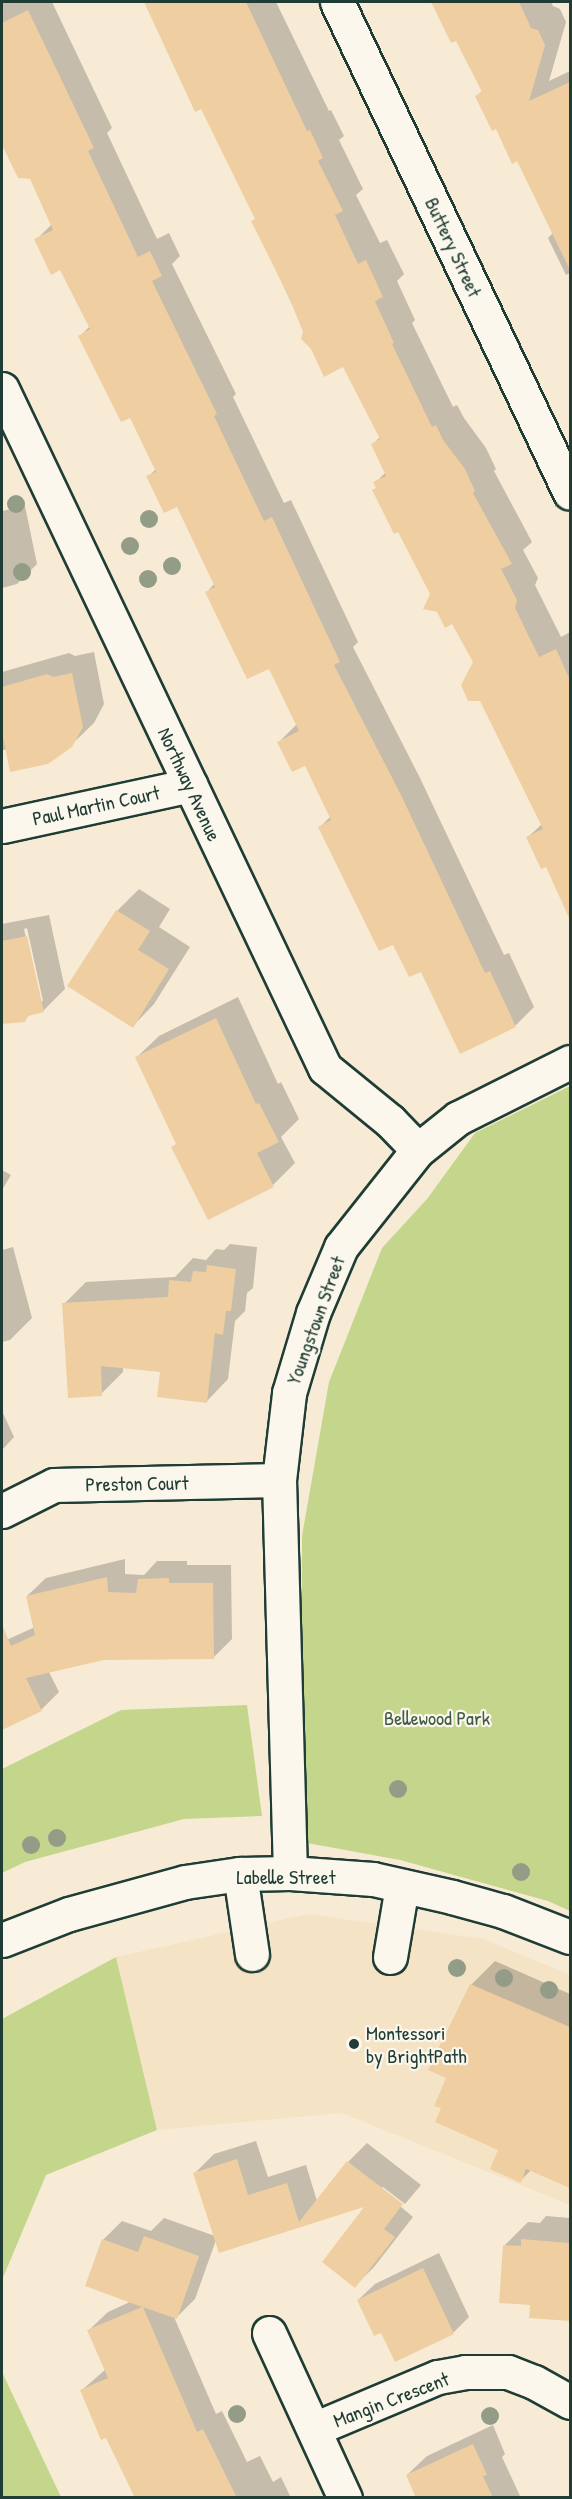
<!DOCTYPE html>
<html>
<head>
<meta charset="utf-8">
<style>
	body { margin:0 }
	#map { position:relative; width:572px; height:2499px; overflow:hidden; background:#f7ebd6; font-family:"Patrick Hand",sans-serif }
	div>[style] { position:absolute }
	.built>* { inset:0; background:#f5e3c6 }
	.green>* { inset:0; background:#c4d68b }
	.shadow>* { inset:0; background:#0003 }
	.building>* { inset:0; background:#efcfa1 }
	.roads { filter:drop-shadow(2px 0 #1f3d34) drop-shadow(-2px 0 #1f3d34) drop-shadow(0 2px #1f3d34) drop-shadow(0 -2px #1f3d34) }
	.minor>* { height:33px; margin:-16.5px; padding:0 16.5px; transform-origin:16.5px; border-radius:16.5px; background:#fbf7ec }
	.trees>* { width:18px; height:18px; margin:-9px; border-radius:50%; background:#929c86 }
	.dots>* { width:16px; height:16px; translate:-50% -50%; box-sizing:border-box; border:3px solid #fbf7ec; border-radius:50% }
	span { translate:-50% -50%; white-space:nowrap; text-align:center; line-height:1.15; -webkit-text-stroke:4.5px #fbf7ec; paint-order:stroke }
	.street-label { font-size:20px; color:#1f3d34 }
	.park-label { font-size:20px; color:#405c45 }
	.poi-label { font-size:20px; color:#1f3d34 }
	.left { translate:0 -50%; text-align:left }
	.frame { position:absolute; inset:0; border:3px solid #1f3d34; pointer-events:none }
</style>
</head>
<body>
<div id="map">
	<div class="built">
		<div style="clip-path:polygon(308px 1914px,484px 1939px,570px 1975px,570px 2205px,342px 2113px,157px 2130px,116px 1957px)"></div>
	</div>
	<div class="green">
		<div style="clip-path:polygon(570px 1086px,570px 1911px,548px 1901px,400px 1860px,307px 1843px,302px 1693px,302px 1536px,329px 1382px,382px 1248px,427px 1199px,475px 1133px)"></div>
		<div style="clip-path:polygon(247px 1705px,262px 1816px,184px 1819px,25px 1862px,2px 1873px,2px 1769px,121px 1710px)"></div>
		<div style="clip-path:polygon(116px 1957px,157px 2130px,46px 2175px,2px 2280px,2px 2019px)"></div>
		<div style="clip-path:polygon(2px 2372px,61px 2497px,2px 2497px)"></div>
	</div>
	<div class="shadow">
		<div style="clip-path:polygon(2px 2px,52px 2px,112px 128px,107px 133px,157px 239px,169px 233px,180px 256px,172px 264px,236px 394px,233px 397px,284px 503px,291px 500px,358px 642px,353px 647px,419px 776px,504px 955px,509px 953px,534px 1007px,515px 1026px,422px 970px,394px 943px,320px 827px,331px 816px,306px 764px,279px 742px,297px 724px,269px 667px,207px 592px,215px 583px,177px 505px,148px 477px,156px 469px,130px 416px,80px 336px,90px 326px,61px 268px,36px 240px,52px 224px,31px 178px,2px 145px)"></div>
		<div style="clip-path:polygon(145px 2px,276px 2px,329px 111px,331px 110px,344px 136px,339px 140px,363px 189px,356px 195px,380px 243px,387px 240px,404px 274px,397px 281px,415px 320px,412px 323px,453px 407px,457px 405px,464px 418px,486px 448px,496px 469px,494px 471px,532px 542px,523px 550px,538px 578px,535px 585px,561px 637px,570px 632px,570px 907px,567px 909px,546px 865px,528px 837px,542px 824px,474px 662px,453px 622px,432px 594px,375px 483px,386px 472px,372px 445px,380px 437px,344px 365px,305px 332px,253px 221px,256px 218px,202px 107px,195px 110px)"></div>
		<div style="clip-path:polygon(434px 2px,551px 2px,553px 6px,560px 9px,566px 22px,549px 81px,570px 71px,570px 273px,566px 275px,548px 238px,554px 232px,518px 159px,477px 96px,483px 90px,457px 39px,452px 41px)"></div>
		<div style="clip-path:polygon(25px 506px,37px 564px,17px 584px,2px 588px,2px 511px)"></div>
		<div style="clip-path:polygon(94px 652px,104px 704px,94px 723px,71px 745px,2px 750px,2px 672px,69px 653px,75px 656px)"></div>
		<div style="clip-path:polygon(139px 889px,170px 909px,159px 927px,190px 947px,154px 1004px,133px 1026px,69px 985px,117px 911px)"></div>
		<div style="clip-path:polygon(evenodd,49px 915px,65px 989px,43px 1011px,30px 1014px,24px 1020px,2px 1023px,2px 924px,49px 915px,27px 928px,43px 1001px,40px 1001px,24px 929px,27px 928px)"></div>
		<div style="clip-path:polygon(238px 997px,278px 1084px,281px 1082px,299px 1119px,281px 1137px,295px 1163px,273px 1185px,177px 1143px,137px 1057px,159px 1036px)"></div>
		<div style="clip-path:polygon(2px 1170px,11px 1175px,2px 1190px)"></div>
		<div style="clip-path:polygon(230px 1244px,257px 1247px,253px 1288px,247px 1293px,245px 1311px,235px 1321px,228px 1379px,207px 1401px,161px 1370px,123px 1367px,123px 1372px,101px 1394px,64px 1304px,86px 1282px,175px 1277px,193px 1258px,206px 1260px,216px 1249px,224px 1250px)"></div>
		<div style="clip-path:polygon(13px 1247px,32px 1318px,10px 1340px,2px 1342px,2px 1250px)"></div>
		<div style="clip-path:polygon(2px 1411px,14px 1437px,2px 1450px)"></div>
		<div style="clip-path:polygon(125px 1559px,125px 1574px,144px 1575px,157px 1561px,187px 1561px,187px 1565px,231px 1565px,232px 1639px,214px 1657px,104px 1659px,49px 1672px,59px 1692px,41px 1710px,2px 1728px,2px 1642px,35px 1627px,27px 1596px,46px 1578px)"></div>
		<div style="clip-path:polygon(495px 1961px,570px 1994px,570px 2187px,531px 2170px,520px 2181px,500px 2149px,443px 2107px,471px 1985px)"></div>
		<div style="clip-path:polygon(256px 2141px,268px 2177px,306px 2165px,317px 2201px,348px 2162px,367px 2143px,421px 2185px,405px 2204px,383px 2187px,380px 2189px,413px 2217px,374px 2267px,355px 2286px,368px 2204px,220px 2251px,216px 2240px,195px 2299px,176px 2318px,174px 2317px,216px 2414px,222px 2411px,247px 2462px,260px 2456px,273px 2482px,281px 2477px,291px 2498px,169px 2498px,82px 2390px,106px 2369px,89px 2330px,108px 2312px,132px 2301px,103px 2240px,122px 2221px,151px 2231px,164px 2218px,215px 2236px,195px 2173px,214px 2154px)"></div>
		<div style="clip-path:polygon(546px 2216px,570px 2218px,570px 2319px,530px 2317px,531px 2304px,504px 2246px,528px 2222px,540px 2223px)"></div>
		<div style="clip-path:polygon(439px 2253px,469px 2317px,453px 2333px,382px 2331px,358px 2300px,375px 2284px)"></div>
		<div style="clip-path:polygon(493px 2425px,505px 2454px,502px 2457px,521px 2498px,417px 2498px,407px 2475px,427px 2456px)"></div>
	</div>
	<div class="building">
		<div style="clip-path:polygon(144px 2px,246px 2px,307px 131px,310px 130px,323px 158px,318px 161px,343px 211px,335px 215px,358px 264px,366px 260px,383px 297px,375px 301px,394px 343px,392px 344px,432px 427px,436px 425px,443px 440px,465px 469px,475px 491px,473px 493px,512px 564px,501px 569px,517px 600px,515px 608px,539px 657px,556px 649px,570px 680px,570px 920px,546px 867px,541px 869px,526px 837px,543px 829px,480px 701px,468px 701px,461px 685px,473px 662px,452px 624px,445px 628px,437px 612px,423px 609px,430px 594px,398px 532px,394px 534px,372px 490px,376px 488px,373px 482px,386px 476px,371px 444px,380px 439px,343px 367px,324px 377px,311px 349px,301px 339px,303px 332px,289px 297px,251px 221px,255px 219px,201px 109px,195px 112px)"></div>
		<div style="clip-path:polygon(431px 2px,519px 2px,531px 28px,538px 30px,545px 45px,529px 101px,570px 82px,570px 270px,517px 161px,512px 164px,496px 129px,492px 131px,475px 96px,482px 92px,456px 41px,451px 43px)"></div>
		<div style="clip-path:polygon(28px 10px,94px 148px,88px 151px,138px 257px,150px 251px,162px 276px,152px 281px,217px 414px,214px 416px,264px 521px,272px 517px,340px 662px,334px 665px,401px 795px,485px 973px,490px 971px,516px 1027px,460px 1054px,421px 972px,409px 977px,393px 945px,379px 951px,318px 827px,331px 820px,305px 766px,292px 772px,277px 742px,299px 731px,269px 669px,247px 679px,205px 592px,215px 587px,177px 507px,164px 513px,146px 476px,156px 472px,130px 418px,121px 422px,78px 336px,90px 329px,60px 270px,51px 275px,34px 239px,53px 230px,30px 179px,18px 178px,2px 145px,2px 23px)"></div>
		<div style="clip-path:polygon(72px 673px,83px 727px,72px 747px,48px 764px,10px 772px,2px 732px,2px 687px,47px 674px,53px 677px)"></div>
		<div style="clip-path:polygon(116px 910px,150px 931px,138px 950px,169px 969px,133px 1028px,67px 986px)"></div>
		<div style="clip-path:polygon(27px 936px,44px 1012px,28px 1016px,25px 1022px,2px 1024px,2px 941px)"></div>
		<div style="clip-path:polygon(216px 1018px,256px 1104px,259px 1103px,279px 1142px,257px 1153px,274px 1187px,208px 1220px,171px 1147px,176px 1144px,135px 1057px)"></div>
		<div style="clip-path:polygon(207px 1265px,236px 1269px,231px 1311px,226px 1311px,223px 1335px,215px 1333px,207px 1403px,157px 1397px,160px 1372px,101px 1366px,102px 1396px,68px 1398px,62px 1303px,168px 1297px,169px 1280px,191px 1282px,193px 1271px,206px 1272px)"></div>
		<div style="clip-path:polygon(107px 1577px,108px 1592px,136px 1593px,138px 1579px,169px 1578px,169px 1583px,213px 1583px,214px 1659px,104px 1660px,26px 1678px,42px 1711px,2px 1730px,2px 1624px,11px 1646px,35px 1635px,26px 1596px)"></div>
		<div style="clip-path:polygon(470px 1984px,570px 2027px,570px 2188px,526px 2169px,521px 2183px,490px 2169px,498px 2150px,435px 2122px,441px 2108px,434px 2106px,446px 2078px,428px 2070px)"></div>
		<div style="clip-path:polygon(237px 2159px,248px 2195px,287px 2183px,299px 2222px,347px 2161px,403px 2204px,384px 2229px,395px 2237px,355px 2288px,322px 2262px,364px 2207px,219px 2253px,193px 2173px)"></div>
		<div style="clip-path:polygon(144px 2236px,199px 2256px,177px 2319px,143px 2307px,197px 2432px,203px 2429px,237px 2498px,135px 2498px,106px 2438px,101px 2440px,80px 2390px,108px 2378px,87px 2330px,142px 2307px,85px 2286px,102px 2239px,138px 2252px)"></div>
		<div style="clip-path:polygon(521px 2239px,570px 2243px,570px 2321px,529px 2318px,530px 2305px,499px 2303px,503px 2245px,521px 2246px)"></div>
		<div style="clip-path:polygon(423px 2268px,454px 2334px,395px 2362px,381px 2333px,374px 2336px,357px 2300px)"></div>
		<div style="clip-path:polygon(473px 2444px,487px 2475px,483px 2476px,493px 2498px,416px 2498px,406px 2475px)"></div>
	</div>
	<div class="roads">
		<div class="minor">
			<div style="left:337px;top:2px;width:543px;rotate:64.61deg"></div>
			<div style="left:2px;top:389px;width:752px;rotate:64.56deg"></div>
			<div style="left:325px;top:1068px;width:84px;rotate:39.2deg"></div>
			<div style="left:390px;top:1121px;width:40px;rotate:46deg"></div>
			<div style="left:2px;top:826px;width:193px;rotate:-12.2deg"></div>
			<div style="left:2px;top:1511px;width:58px;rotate:-26.6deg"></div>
			<div style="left:54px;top:1485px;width:225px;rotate:-1.3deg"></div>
			<div style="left:290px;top:1873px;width:393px;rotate:-91.6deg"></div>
			<div style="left:279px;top:1480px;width:88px;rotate:-83.4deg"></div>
			<div style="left:289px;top:1393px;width:84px;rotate:-73.3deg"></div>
			<div style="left:313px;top:1313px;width:72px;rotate:-67deg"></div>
			<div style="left:341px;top:1247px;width:124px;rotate:-51.6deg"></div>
			<div style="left:418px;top:1150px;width:51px;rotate:-38.7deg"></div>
			<div style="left:458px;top:1118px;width:125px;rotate:-26.6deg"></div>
			<div style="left:240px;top:1874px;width:81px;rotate:81.5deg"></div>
			<div style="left:2px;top:1940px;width:72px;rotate:-21.2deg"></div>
			<div style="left:69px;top:1914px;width:120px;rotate:-15.4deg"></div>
			<div style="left:185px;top:1882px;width:56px;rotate:-8.3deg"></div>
			<div style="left:240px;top:1874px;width:50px;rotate:-1.1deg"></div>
			<div style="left:290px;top:1873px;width:83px;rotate:4.1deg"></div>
			<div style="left:373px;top:1879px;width:81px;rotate:12.8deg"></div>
			<div style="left:452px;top:1897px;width:53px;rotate:15.4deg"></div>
			<div style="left:503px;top:1911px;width:72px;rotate:21.2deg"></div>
			<div style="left:390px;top:1957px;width:72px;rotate:-80.4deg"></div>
			<div style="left:269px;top:2333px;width:182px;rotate:65.3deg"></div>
			<div style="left:314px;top:2429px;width:134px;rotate:-22.8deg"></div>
			<div style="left:438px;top:2377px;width:27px;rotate:-10deg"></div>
			<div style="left:465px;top:2372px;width:43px"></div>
			<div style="left:508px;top:2372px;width:28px;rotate:21deg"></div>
			<div style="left:534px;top:2382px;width:41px;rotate:29.1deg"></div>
		</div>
	</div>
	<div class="trees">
		<div style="left:16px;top:504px"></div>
		<div style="left:149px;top:519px"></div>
		<div style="left:130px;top:546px"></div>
		<div style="left:172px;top:566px"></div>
		<div style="left:22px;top:572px"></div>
		<div style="left:148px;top:579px"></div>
		<div style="left:398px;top:1789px"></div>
		<div style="left:57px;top:1838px"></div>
		<div style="left:31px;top:1845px"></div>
		<div style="left:521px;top:1872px"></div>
		<div style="left:457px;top:1968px"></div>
		<div style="left:504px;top:1978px"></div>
		<div style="left:549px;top:1990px"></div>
		<div style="left:237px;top:2414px"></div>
		<div style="left:490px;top:2416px"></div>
	</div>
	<div class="dots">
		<div style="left:354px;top:2044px;background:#1f3d34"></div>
	</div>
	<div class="street-label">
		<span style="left:454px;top:247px;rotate:65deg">Buttery Street</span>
		<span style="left:190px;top:784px;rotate:65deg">Northway Avenue</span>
		<span style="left:96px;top:805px;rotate:-12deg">Paul Martin Court</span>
		<span style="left:315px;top:1320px;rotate:-70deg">Youngstown Street</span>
		<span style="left:137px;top:1483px;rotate:-1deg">Preston Court</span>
		<span style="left:286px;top:1876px">Labelle Street</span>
		<span style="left:391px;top:2399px;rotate:-21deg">Mangin Crescent</span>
	</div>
	<div class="park-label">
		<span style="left:437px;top:1717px">Bellewood Park</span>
	</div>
	<div class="poi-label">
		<span class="left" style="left:366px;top:2044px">Montessori<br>by BrightPath</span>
	</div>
	<div class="frame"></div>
</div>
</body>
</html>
